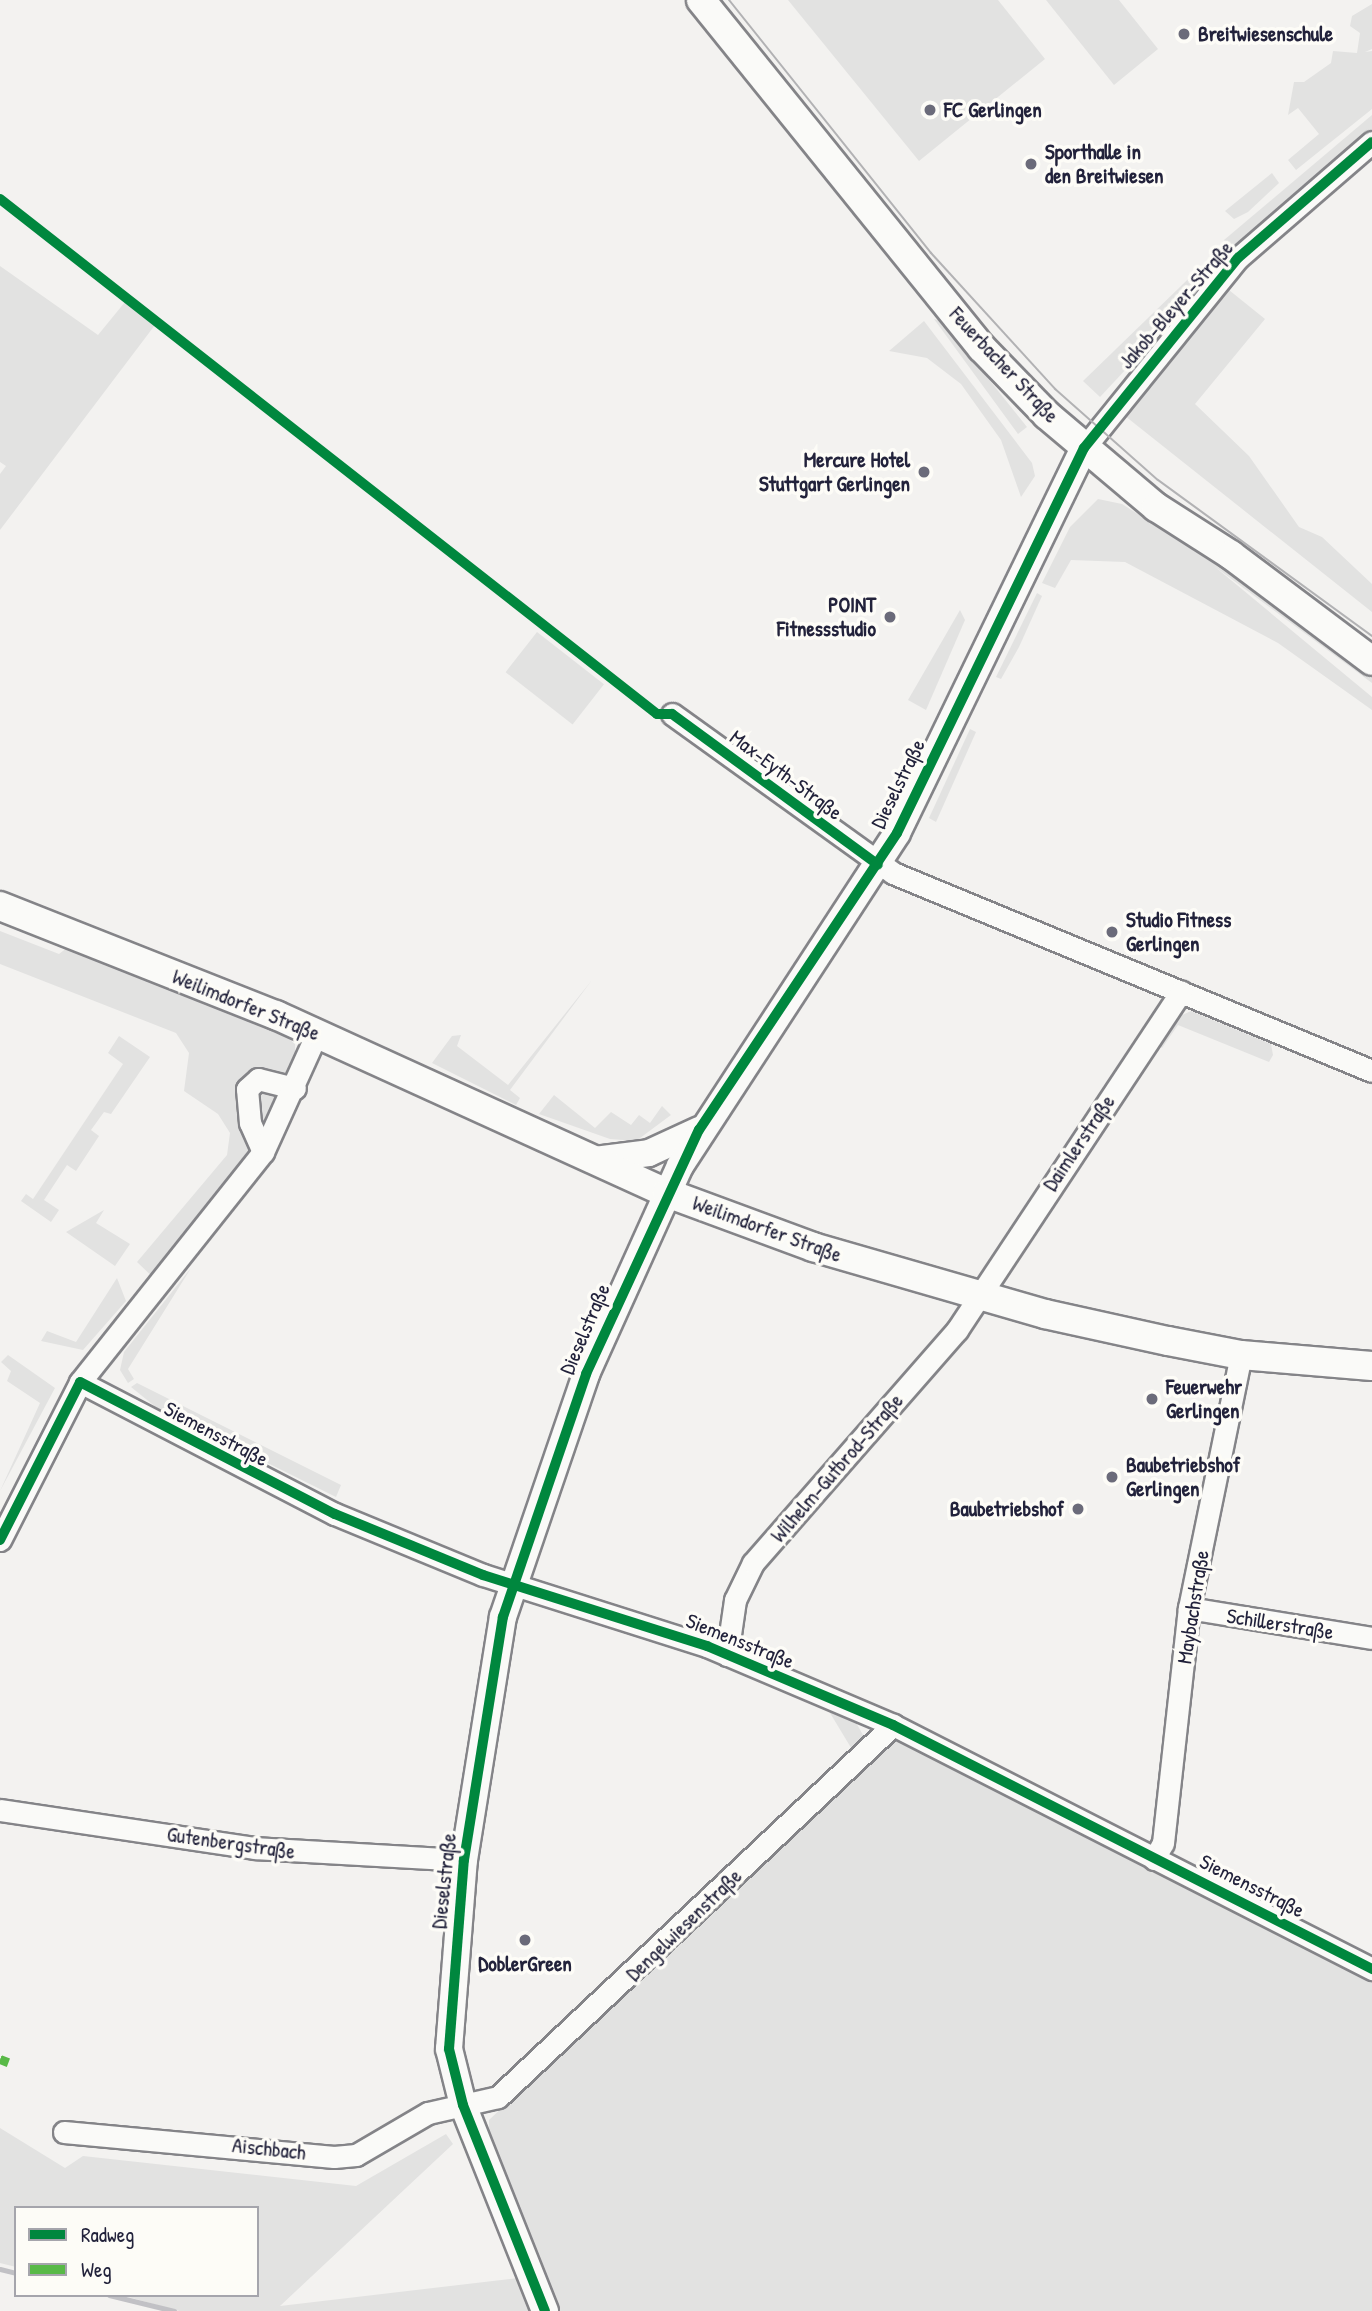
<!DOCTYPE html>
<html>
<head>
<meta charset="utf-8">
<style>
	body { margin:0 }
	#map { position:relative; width:1372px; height:2311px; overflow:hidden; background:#f3f2f0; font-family:"Patrick Hand",sans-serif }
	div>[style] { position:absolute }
	.green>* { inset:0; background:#e2e2e1; transform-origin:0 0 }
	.stream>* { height:5px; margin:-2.5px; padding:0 2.5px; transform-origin:2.5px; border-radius:2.5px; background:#c1c1c5 }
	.roads { filter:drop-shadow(2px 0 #848488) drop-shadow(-2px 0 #848488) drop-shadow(0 2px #848488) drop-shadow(0 -2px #848488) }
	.minor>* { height:21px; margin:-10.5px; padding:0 10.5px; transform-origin:10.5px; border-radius:10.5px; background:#fafaf8 }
	.tertiary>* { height:26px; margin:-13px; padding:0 13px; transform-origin:13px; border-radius:13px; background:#fafaf8 }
	.secondary>* { height:28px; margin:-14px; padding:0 14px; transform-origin:14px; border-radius:14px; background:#fafaf8 }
	.tram>* { height:2px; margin:-1px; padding:0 1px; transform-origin:1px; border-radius:1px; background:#b2b2b4 }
	.quiet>* { height:9px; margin-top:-4.5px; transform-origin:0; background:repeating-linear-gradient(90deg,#58b947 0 18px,transparent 0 27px) }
	.cycleway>* { height:10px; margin:-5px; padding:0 5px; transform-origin:5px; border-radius:5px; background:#00873e }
	.dots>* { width:19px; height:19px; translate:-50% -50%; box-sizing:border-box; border:4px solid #fdfcf7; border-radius:50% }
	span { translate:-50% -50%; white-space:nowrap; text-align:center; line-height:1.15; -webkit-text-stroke:7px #fdfcf7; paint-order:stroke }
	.poi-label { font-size:21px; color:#22223b; font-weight:700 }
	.left { translate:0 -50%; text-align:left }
	.right { translate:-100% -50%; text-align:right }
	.street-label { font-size:21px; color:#22223b }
	.legend { position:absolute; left:14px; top:2206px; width:245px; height:91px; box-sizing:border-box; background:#fdfcf7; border:2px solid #a5a5ac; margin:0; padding:9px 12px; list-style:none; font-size:21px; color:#22223b }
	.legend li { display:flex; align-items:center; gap:14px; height:35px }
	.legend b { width:35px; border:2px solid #a5a5ac }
</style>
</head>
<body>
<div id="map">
	<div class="green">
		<div style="clip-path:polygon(788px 0,998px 0,1045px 59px,919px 161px)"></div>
		<div style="clip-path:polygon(1046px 0,1119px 0,1158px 49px,1114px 85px)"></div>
		<div style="clip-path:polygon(1372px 4px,1372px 49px,1365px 52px,1372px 51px,1372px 109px,1296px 170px,1288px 160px,1319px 134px,1298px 108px,1288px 115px,1294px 82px,1304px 82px,1331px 63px,1333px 51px,1357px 53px,1360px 33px,1350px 26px,1352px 16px)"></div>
		<div style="clip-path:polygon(1372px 115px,1372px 142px,1238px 258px,1224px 240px)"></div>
		<div style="clip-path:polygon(1272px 173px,1279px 183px,1248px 212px,1234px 219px,1225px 211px)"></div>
		<div style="clip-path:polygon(1214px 254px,1225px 263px,1100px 397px,1083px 381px)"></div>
		<div style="clip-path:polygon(0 266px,98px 335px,125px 302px,155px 325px,0 530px,0 474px,6px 466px,0 462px)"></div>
		<div style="clip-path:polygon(1224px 286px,1265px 319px,1195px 404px,1249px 456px,1299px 527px,1322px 537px,1372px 584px,1372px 612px,1120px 412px)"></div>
		<div style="clip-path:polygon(934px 319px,942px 321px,1027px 427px,1018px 434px)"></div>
		<div style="clip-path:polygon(924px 321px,1032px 463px,1035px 476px,1021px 497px,1001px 440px,961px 384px,927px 358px,889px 351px)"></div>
		<div style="clip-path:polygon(1098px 499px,1122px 504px,1230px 572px,1372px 674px,1372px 683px,1214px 566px,1372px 697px,1372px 710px,1278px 643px,1125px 562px,1071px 560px,1055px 588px,1042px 583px,1070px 527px)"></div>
		<div style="clip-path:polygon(1037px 593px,1042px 596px,1019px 647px,1001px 679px,996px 677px)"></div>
		<div style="clip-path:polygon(960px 610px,965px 620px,926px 710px,908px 700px)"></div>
		<div style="left:537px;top:632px;width:85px;height:51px;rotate:38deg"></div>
		<div style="clip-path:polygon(970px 729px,976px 732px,936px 822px,929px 818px)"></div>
		<div style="clip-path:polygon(0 931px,59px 954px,72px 944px,244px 1002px,295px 1044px,295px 1088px,160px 1284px,137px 1262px,227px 1155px,230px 1133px,218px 1114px,184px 1091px,189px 1053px,176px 1033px,0 964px)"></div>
		<div style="clip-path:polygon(592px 980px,510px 1090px,520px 1098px,516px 1105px,432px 1063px,452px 1036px,461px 1035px,457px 1046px,508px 1085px)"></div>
		<div style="clip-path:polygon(1191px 1011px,1271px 1044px,1273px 1055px,1269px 1062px,1178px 1025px,1162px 1048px,1154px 1043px,1167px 1022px)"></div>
		<div style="clip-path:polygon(119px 1036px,150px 1057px,111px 1114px,104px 1112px,91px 1130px,99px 1136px,76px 1171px,67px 1165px,44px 1200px,59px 1210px,51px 1222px,21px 1201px,26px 1194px,33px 1199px,123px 1064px,108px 1053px)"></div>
		<div style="clip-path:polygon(554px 1095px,595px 1128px,611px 1112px,631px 1125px,639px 1115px,650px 1123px,662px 1106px,671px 1115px,636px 1141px,610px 1139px,539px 1114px)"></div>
		<div style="clip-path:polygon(104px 1210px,96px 1223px,130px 1244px,115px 1266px,66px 1232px)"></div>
		<div style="clip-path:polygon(191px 1268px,128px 1369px,134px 1379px,128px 1383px,120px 1370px,124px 1352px)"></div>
		<div style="clip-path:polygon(117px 1278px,126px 1301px,83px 1350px,41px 1341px,47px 1331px,76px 1342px)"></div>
		<div style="clip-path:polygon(8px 1355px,55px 1388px,0 1491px,40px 1403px,7px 1381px,11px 1371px,1px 1362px)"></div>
		<div style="clip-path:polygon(137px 1383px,341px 1485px,336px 1497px,157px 1408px,131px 1387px)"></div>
		<div style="clip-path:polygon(827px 1708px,854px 1719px,868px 1744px,856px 1756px)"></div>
		<div style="clip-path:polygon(900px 1735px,1372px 1981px,1372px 2311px,558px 2311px,489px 2151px,489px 2120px)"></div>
		<div style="clip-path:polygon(0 2128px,65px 2168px,83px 2156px,356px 2186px,446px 2134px,453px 2144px,280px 2306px,518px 2278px,531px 2311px,179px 2311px,121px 2295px,257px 2295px,257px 2208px,16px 2208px,16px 2267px,0 2263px)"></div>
	</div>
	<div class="stream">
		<div style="left:0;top:2269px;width:16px;rotate:14deg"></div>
		<div style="left:109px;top:2295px;width:67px;rotate:13.8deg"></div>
	</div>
	<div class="roads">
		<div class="minor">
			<div style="left:1084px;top:448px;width:245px;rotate:-51deg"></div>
			<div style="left:1238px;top:258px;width:177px;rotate:-40.9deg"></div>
			<div style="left:672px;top:714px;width:272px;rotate:35.7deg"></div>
			<div style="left:893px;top:873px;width:518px;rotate:22.46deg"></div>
			<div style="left:263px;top:1152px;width:32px;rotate:-114deg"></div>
			<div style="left:250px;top:1123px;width:34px;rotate:-95deg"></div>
			<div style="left:247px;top:1089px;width:15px;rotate:-42deg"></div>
			<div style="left:258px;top:1079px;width:38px;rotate:14deg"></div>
			<div style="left:80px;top:1382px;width:287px;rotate:27.4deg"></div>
			<div style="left:335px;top:1514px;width:160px;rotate:22.4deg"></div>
			<div style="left:483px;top:1575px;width:235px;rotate:17.6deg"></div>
			<div style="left:707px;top:1646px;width:202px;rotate:23deg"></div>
			<div style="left:893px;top:1725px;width:538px;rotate:26.99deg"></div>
			<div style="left:0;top:1540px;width:177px;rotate:-63.1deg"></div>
			<div style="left:80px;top:1382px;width:294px;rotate:-51.5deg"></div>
			<div style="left:263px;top:1152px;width:131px;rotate:-65.6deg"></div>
			<div style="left:1189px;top:1608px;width:185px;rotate:9.3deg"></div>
			<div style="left:727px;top:1655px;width:56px;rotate:-81.7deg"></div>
			<div style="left:735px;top:1600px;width:41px;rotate:-64.1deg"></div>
			<div style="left:753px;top:1563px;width:310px;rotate:-48.8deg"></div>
			<div style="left:957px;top:1330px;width:406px;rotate:-56.5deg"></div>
			<div style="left:0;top:1810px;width:258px;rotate:8.5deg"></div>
			<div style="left:255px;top:1848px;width:209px;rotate:3.3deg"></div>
			<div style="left:1154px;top:1859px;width:18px;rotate:-61deg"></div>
			<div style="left:1163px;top:1843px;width:236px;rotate:-83.7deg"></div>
			<div style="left:1189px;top:1608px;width:258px;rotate:-78.4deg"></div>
			<div style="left:64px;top:2132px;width:271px;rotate:5.3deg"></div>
			<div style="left:334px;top:2157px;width:22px;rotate:-5deg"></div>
			<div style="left:356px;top:2155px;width:83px;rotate:-30.3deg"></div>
			<div style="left:428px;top:2113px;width:72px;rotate:-12.9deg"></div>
			<div style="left:498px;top:2097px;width:543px;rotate:-43.28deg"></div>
		</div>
		<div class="tertiary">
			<div style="left:595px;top:1160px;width:54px;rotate:-7.4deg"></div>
			<div style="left:649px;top:1153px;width:55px;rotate:-24.7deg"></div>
			<div style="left:545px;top:2311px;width:222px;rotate:-111.7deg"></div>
			<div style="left:463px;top:2105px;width:58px;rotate:-104deg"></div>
			<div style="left:449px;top:2049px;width:190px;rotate:-85.5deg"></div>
			<div style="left:464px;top:1860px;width:246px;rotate:-80.9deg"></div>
			<div style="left:503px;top:1617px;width:257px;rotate:-71.1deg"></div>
			<div style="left:586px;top:1374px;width:228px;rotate:-65.7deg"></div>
			<div style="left:680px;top:1166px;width:397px;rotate:-56.9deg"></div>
			<div style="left:897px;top:833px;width:428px;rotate:-64.1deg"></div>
		</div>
		<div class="secondary">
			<div style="left:701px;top:0;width:447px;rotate:51.1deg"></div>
			<div style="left:982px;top:348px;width:93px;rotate:45.9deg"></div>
			<div style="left:1047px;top:415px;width:143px;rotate:40.2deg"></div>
			<div style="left:1156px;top:507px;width:89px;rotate:32.6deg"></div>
			<div style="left:1231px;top:555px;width:176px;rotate:36.9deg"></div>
			<div style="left:0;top:906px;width:297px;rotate:21.6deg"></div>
			<div style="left:276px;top:1015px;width:430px;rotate:24.5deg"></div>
			<div style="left:667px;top:1193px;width:156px;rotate:20.3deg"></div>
			<div style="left:813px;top:1247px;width:241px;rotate:16.1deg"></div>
			<div style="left:1045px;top:1314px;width:126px;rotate:12.4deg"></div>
			<div style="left:1168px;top:1341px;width:74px;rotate:10.9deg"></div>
			<div style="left:1241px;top:1355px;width:131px;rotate:4.8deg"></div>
		</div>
	</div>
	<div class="tram">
		<div style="left:729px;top:0;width:324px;rotate:51.4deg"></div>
		<div style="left:931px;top:253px;width:184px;rotate:47.6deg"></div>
		<div style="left:1055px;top:389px;width:137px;rotate:41.5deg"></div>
		<div style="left:1158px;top:480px;width:265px;rotate:36.1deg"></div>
	</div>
	<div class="quiet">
		<div style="left:0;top:2059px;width:9px;rotate:21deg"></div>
	</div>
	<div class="cycleway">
		<div style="left:0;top:199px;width:835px;rotate:38.09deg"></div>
		<div style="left:657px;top:714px;width:15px"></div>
		<div style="left:672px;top:714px;width:255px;rotate:36.2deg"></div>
		<div style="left:0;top:1540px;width:177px;rotate:-63.1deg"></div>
		<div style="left:80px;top:1382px;width:287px;rotate:27.4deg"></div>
		<div style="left:335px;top:1514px;width:160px;rotate:22.4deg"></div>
		<div style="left:483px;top:1575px;width:235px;rotate:17.6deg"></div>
		<div style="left:707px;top:1646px;width:202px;rotate:23deg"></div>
		<div style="left:893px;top:1725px;width:538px;rotate:26.99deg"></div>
		<div style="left:545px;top:2311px;width:222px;rotate:-111.7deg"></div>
		<div style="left:463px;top:2105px;width:58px;rotate:-104deg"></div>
		<div style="left:449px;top:2049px;width:190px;rotate:-85.5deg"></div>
		<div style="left:464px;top:1860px;width:246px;rotate:-80.9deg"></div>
		<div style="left:503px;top:1617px;width:257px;rotate:-71.1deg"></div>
		<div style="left:586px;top:1374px;width:269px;rotate:-65.2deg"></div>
		<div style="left:699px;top:1130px;width:357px;rotate:-56.3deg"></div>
		<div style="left:897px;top:833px;width:428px;rotate:-64.1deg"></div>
		<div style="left:1084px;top:448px;width:245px;rotate:-51deg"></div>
		<div style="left:1238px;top:258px;width:177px;rotate:-40.9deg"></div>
	</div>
	<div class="dots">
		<div style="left:1184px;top:34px;background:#6b6b7a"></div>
		<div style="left:930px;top:110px;background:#6b6b7a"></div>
		<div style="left:1031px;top:164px;background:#6b6b7a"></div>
		<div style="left:924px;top:472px;background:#6b6b7a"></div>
		<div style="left:890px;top:617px;background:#6b6b7a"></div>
		<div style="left:1112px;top:932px;background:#6b6b7a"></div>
		<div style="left:1152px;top:1399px;background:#6b6b7a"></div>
		<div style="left:1112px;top:1477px;background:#6b6b7a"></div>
		<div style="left:1078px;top:1509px;background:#6b6b7a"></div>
		<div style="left:525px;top:1940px;background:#6b6b7a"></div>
	</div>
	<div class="poi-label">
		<span class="left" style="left:1198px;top:34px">Breitwiesenschule</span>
		<span class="left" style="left:944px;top:110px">FC Gerlingen</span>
		<span class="left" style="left:1045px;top:164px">Sporthalle in<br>den Breitwiesen</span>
		<span class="right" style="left:910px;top:472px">Mercure Hotel<br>Stuttgart Gerlingen</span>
		<span class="right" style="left:876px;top:617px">POINT<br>Fitnessstudio</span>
		<span class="left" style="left:1126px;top:932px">Studio Fitness<br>Gerlingen</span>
		<span class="left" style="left:1166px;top:1399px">Feuerwehr<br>Gerlingen</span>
		<span class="left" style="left:1126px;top:1477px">Baubetriebshof<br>Gerlingen</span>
		<span class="right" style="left:1064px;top:1509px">Baubetriebshof</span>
		<span style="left:525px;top:1964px">DoblerGreen</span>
	</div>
	<div class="street-label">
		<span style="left:1176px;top:305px;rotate:-49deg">Jakob-Bleyer-Straße</span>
		<span style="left:1004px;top:365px;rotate:47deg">Feuerbacher Straße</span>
		<span style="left:786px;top:775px;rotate:37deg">Max-Eyth-Straße</span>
		<span style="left:898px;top:784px;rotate:-64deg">Dieselstraße</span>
		<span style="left:246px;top:1005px;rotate:22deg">Weilimdorfer Straße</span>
		<span style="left:1079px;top:1143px;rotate:-56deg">Daimlerstraße</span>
		<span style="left:767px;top:1229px;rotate:20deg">Weilimdorfer Straße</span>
		<span style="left:585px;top:1329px;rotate:-67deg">Dieselstraße</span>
		<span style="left:216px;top:1434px;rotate:28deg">Siemensstraße</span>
		<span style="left:837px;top:1468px;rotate:-49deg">Wilhelm-Gutbrod-Straße</span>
		<span style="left:1193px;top:1607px;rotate:-81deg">Maybachstraße</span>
		<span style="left:1280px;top:1624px;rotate:9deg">Schillerstraße</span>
		<span style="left:740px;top:1641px;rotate:22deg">Siemensstraße</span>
		<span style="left:231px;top:1843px;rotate:8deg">Gutenbergstraße</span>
		<span style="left:444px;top:1881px;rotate:-84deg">Dieselstraße</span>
		<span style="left:1252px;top:1886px;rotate:27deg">Siemensstraße</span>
		<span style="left:684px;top:1925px;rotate:-44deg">Dengelwiesenstraße</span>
		<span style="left:269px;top:2149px;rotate:6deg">Aischbach</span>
	</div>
	<ul class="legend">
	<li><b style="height:9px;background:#00873e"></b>Radweg</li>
	<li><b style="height:9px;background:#58b947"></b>Weg</li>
	</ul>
</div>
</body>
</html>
